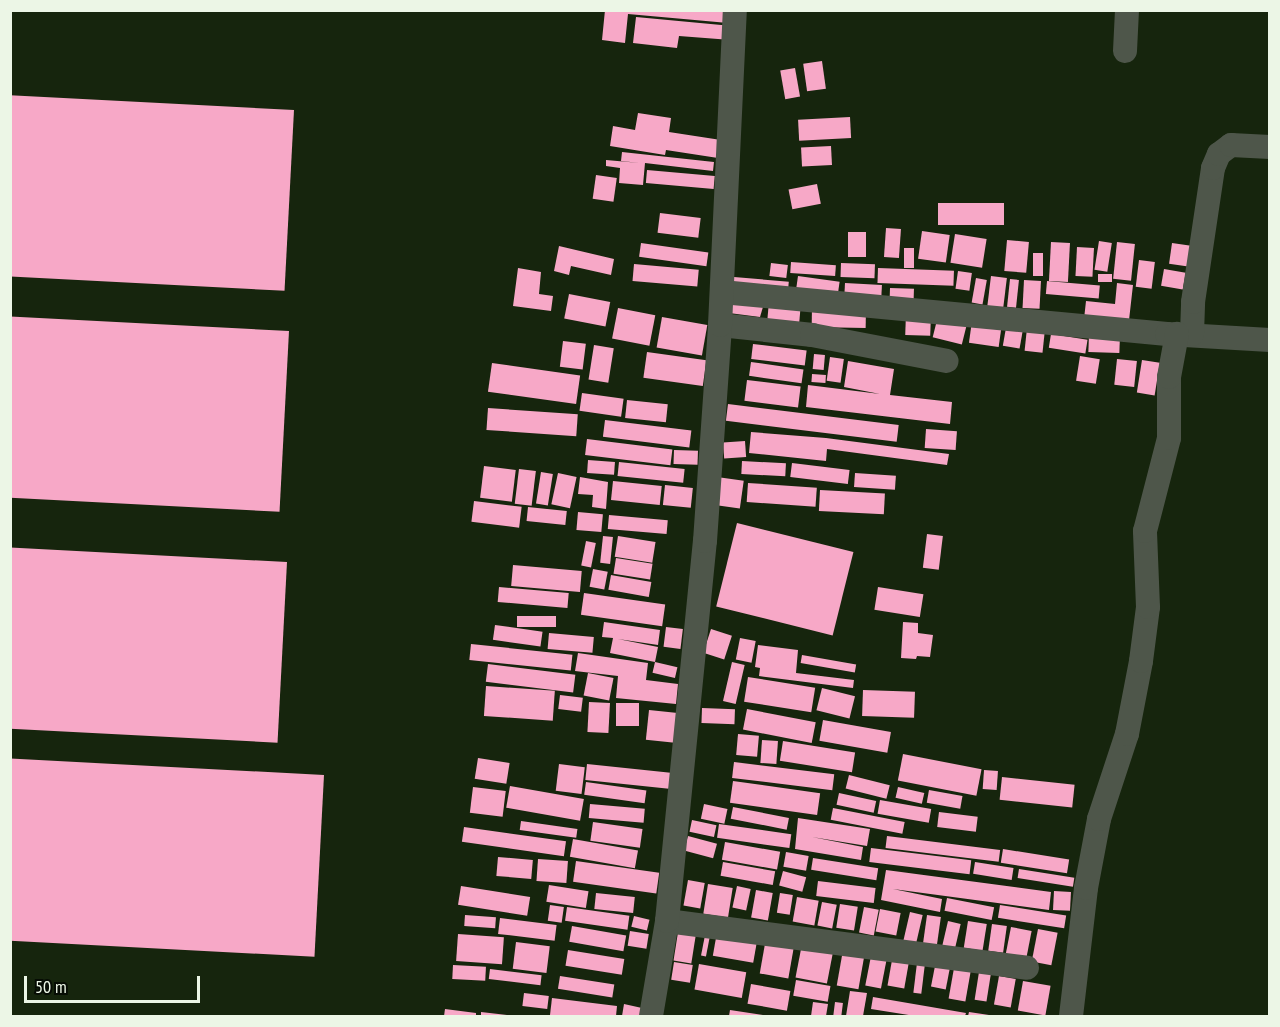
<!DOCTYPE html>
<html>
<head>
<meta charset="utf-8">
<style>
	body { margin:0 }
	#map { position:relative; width:1280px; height:1027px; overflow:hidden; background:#16250d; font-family:"PT Sans Narrow",sans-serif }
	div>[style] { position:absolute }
	.building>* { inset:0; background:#f7a8c7; transform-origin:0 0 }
	.minor>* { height:24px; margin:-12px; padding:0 12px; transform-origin:12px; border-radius:12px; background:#4e564a }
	span { translate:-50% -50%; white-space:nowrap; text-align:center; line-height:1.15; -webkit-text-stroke:6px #060c04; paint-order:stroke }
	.frame { position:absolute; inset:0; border:12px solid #ecf6e6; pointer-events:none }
	.scale { position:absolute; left:24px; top:976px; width:176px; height:27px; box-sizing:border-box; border:3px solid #ecf6e6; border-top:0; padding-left:8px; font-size:18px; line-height:21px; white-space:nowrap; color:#ecf6e6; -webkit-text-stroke:4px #060c04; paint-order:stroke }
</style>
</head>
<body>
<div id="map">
	<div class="building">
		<div style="clip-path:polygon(605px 10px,729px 10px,728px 23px,628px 14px,625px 43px,602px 40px)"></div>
		<div style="clip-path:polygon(636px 17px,732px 26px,731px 40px,679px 36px,677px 48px,633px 43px)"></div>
		<div style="left:822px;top:61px;width:28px;height:19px;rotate:82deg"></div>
		<div style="left:795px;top:68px;width:29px;height:15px;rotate:80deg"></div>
		<div style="left:294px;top:110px;width:181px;height:284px;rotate:93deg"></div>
		<div style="clip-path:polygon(638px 113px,671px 118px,669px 132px,721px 140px,718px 158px,666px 150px,665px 155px,610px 146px,613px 126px,635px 130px)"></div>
		<div style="left:850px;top:117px;width:21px;height:52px;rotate:87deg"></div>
		<div style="left:831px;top:146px;width:19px;height:30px;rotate:87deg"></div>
		<div style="clip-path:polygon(622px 152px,714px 162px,713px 171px,645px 163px,643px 185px,619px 183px,620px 168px,606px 166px,606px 160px,640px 163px,621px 161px)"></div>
		<div style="left:647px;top:170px;width:68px;height:13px;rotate:5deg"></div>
		<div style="left:596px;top:175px;width:21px;height:24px;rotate:8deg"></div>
		<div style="left:817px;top:184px;width:20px;height:29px;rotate:79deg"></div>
		<div style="left:1004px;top:203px;width:22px;height:66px;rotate:90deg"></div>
		<div style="left:660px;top:213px;width:41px;height:20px;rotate:7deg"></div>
		<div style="left:886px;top:228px;width:15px;height:29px;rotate:4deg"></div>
		<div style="left:922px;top:231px;width:28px;height:28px;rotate:8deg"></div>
		<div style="left:848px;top:232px;width:18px;height:25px"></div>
		<div style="left:955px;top:234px;width:32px;height:29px;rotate:9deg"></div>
		<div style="left:1007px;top:240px;width:22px;height:31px;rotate:5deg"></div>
		<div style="left:1099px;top:241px;width:13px;height:29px;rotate:9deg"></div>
		<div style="left:1051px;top:242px;width:19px;height:39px;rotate:3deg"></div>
		<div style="left:1117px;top:242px;width:18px;height:37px;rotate:6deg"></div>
		<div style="left:641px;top:243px;width:68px;height:14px;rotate:8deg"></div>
		<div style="left:1172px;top:243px;width:21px;height:21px;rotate:8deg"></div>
		<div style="clip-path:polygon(559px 246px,614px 259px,611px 275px,571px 266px,569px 275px,554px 271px)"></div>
		<div style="left:1077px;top:247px;width:17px;height:29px;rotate:3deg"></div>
		<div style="left:904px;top:248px;width:10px;height:20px"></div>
		<div style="left:1033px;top:253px;width:10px;height:23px"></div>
		<div style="left:1139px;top:260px;width:16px;height:27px;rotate:7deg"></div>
		<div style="left:791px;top:262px;width:45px;height:11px;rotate:4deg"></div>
		<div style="left:771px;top:263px;width:17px;height:13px;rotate:7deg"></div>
		<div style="left:841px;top:263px;width:34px;height:14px;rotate:2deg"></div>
		<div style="left:634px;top:264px;width:65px;height:17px;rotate:5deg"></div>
		<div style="clip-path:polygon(518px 268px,541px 272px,539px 294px,553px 296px,551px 311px,513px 306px)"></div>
		<div style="left:878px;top:268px;width:76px;height:15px;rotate:2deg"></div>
		<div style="left:1164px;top:269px;width:22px;height:17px;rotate:10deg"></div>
		<div style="left:958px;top:271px;width:14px;height:18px;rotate:8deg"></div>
		<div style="left:1098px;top:274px;width:14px;height:8px"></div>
		<div style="left:798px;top:276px;width:42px;height:17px;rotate:8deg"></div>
		<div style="left:991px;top:276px;width:16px;height:32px;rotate:7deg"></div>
		<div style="left:734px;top:277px;width:55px;height:14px;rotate:5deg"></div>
		<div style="left:976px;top:278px;width:11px;height:25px;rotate:10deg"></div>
		<div style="left:1010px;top:279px;width:9px;height:28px;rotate:6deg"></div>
		<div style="left:1024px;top:280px;width:17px;height:28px;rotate:3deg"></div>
		<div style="left:1047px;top:281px;width:53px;height:13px;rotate:5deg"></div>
		<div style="left:845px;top:283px;width:37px;height:18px;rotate:3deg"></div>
		<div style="clip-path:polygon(1117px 283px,1133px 285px,1128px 329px,1084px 319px,1086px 301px,1115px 304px)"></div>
		<div style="left:890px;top:288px;width:24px;height:13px;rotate:2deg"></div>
		<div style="left:569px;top:294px;width:42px;height:25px;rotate:11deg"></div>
		<div style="clip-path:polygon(734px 295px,765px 300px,760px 317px,729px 313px)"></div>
		<div style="left:769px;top:301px;width:32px;height:20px;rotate:5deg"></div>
		<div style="left:812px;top:307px;width:54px;height:20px;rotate:1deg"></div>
		<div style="left:618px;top:308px;width:38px;height:31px;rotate:11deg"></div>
		<div style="left:939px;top:312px;width:30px;height:26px;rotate:14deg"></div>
		<div style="left:906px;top:313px;width:25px;height:22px;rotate:2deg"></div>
		<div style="left:662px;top:317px;width:46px;height:31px;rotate:10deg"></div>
		<div style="left:972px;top:321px;width:30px;height:22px;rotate:8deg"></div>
		<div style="left:1007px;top:322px;width:17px;height:24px;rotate:10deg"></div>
		<div style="left:1027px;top:328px;width:18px;height:23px;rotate:6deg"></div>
		<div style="left:289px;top:331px;width:181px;height:279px;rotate:93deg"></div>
		<div style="left:1051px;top:334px;width:37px;height:14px;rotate:9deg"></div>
		<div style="left:1089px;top:334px;width:31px;height:18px;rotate:2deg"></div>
		<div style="left:563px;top:341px;width:23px;height:26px;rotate:7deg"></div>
		<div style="left:753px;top:344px;width:54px;height:15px;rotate:7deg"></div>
		<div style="left:594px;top:345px;width:20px;height:35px;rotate:9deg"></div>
		<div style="left:647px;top:352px;width:60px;height:26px;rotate:8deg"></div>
		<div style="left:814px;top:354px;width:11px;height:15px;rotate:5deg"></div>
		<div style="left:1080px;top:356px;width:20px;height:25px;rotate:9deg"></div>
		<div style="left:830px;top:357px;width:14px;height:24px;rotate:8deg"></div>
		<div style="left:1117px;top:359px;width:20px;height:26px;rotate:6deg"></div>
		<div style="left:1142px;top:360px;width:18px;height:33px;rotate:9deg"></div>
		<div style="clip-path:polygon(848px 361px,894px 369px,890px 395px,952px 402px,950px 424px,806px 407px,808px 385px,880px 394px,844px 387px)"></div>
		<div style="left:751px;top:362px;width:53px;height:14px;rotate:8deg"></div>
		<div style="left:492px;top:363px;width:89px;height:29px;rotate:8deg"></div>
		<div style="left:812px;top:374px;width:14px;height:8px;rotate:4deg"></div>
		<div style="left:747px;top:380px;width:54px;height:21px;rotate:7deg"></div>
		<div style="left:582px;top:393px;width:42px;height:18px;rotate:8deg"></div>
		<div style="left:627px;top:400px;width:41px;height:18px;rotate:6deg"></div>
		<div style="left:728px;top:404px;width:172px;height:17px;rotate:7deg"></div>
		<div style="left:488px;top:408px;width:90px;height:22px;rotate:4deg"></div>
		<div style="left:605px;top:420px;width:87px;height:17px;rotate:7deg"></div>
		<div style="left:926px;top:429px;width:31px;height:19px;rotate:4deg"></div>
		<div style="clip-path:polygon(751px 432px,826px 438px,949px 454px,947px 465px,827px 449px,826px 461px,749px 453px)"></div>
		<div style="left:587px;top:439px;width:86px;height:16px;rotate:7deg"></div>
		<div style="left:745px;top:441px;width:16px;height:22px;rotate:86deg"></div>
		<div style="left:674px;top:450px;width:24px;height:14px;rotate:2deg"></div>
		<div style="left:588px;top:460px;width:27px;height:13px;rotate:4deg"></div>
		<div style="left:742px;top:461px;width:44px;height:13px;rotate:3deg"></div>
		<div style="left:619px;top:462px;width:66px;height:14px;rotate:6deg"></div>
		<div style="left:792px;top:463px;width:58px;height:14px;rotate:7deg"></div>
		<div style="left:484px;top:466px;width:32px;height:32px;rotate:7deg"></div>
		<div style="left:519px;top:469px;width:17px;height:35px;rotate:7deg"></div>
		<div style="left:541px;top:472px;width:12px;height:32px;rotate:9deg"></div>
		<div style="left:558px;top:473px;width:19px;height:32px;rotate:12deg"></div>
		<div style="left:855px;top:473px;width:41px;height:14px;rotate:4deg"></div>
		<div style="clip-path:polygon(580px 477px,608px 482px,606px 509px,592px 507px,593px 495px,578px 494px)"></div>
		<div style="left:717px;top:477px;width:27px;height:28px;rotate:8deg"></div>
		<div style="left:613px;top:481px;width:49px;height:19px;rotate:6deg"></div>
		<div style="left:748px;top:483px;width:69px;height:19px;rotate:4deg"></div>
		<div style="left:665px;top:485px;width:28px;height:20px;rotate:6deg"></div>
		<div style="left:820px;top:490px;width:65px;height:21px;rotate:3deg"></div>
		<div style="left:474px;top:501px;width:48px;height:21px;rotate:7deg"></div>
		<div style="left:528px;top:507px;width:39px;height:14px;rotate:6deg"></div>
		<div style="left:578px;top:512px;width:25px;height:18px;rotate:5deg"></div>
		<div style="left:609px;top:515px;width:59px;height:14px;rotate:5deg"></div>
		<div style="left:737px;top:523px;width:120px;height:86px;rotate:14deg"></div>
		<div style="left:927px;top:534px;width:16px;height:34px;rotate:7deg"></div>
		<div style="left:603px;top:536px;width:10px;height:27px;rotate:6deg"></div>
		<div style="left:618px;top:536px;width:38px;height:21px;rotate:9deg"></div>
		<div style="left:586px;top:541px;width:10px;height:25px;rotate:11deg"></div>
		<div style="left:616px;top:558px;width:37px;height:16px;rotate:9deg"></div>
		<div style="left:287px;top:562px;width:181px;height:277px;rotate:93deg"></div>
		<div style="left:513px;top:565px;width:69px;height:21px;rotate:5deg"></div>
		<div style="left:593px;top:569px;width:15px;height:18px;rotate:11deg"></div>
		<div style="left:611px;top:575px;width:41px;height:15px;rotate:10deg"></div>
		<div style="left:499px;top:587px;width:70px;height:15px;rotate:5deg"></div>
		<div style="left:878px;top:587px;width:46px;height:23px;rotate:9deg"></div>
		<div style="left:584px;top:593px;width:82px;height:22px;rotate:8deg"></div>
		<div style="left:517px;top:616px;width:39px;height:11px"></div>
		<div style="clip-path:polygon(604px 622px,660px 630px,658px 645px,618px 639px,658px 647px,655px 662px,610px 653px,613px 638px,602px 637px)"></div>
		<div style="clip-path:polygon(903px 622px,918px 623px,918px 633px,933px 635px,930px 657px,917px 656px,916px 659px,901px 658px)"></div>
		<div style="left:495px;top:625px;width:48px;height:15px;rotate:8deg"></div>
		<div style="left:666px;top:627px;width:17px;height:20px;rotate:7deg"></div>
		<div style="left:711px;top:629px;width:22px;height:25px;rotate:18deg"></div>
		<div style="left:549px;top:633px;width:45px;height:16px;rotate:5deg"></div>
		<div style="left:740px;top:638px;width:16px;height:22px;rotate:11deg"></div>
		<div style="left:471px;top:644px;width:102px;height:16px;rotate:6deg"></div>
		<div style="clip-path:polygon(758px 645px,798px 650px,796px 673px,854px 680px,853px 688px,759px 676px,760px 668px,755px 667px)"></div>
		<div style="clip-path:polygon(578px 653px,648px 663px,646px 680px,678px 684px,676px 704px,616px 698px,618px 676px,575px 671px)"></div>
		<div style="left:802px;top:655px;width:55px;height:8px;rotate:10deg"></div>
		<div style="left:655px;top:662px;width:23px;height:11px;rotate:13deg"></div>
		<div style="left:732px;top:662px;width:13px;height:40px;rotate:13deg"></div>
		<div style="left:488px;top:664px;width:88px;height:18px;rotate:7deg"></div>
		<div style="left:588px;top:673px;width:26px;height:23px;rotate:11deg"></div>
		<div style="left:748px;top:677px;width:68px;height:25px;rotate:9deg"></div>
		<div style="left:486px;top:686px;width:69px;height:30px;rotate:4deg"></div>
		<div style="left:822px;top:688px;width:34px;height:23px;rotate:14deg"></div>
		<div style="left:863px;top:690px;width:52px;height:26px;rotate:2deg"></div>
		<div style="left:560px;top:695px;width:23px;height:14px;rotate:7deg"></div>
		<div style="left:589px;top:702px;width:21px;height:30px;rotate:3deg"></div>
		<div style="left:639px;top:703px;width:23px;height:23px;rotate:90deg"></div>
		<div style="left:702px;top:708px;width:33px;height:15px;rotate:2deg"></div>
		<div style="left:747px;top:709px;width:70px;height:21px;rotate:11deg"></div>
		<div style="left:649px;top:710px;width:29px;height:30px;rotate:6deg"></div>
		<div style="left:823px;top:720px;width:69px;height:21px;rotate:10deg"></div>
		<div style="left:738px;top:734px;width:21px;height:21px;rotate:5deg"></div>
		<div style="left:762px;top:740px;width:16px;height:23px;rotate:4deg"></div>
		<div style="left:783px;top:741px;width:73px;height:20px;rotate:9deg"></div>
		<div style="left:903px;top:754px;width:80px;height:27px;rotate:11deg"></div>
		<div style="left:478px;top:758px;width:32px;height:21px;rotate:9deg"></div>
		<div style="left:734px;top:762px;width:101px;height:16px;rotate:7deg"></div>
		<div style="left:559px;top:764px;width:26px;height:27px;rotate:7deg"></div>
		<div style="left:587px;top:764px;width:84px;height:16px;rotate:6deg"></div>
		<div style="left:984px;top:770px;width:14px;height:19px;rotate:4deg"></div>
		<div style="left:324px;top:775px;width:182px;height:314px;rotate:93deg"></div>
		<div style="left:849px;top:775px;width:42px;height:14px;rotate:14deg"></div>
		<div style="left:1002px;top:777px;width:73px;height:23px;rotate:6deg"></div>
		<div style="left:733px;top:781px;width:88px;height:22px;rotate:8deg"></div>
		<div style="left:586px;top:782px;width:61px;height:13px;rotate:8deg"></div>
		<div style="left:510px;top:786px;width:75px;height:22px;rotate:10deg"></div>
		<div style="left:473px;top:787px;width:33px;height:26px;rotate:7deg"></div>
		<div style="left:898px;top:787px;width:27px;height:11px;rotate:13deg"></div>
		<div style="left:929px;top:790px;width:34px;height:13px;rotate:10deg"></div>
		<div style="left:839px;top:793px;width:38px;height:12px;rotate:12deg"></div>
		<div style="left:880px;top:800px;width:52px;height:14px;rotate:10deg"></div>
		<div style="left:590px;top:804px;width:55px;height:14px;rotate:5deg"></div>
		<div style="left:704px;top:804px;width:24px;height:15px;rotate:12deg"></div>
		<div style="left:733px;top:807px;width:57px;height:12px;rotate:11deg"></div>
		<div style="left:833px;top:808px;width:73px;height:12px;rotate:11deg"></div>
		<div style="left:939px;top:812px;width:39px;height:15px;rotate:7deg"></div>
		<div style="clip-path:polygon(798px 818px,870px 829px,867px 846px,812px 837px,863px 847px,861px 860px,795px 849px)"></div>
		<div style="left:692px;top:820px;width:25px;height:12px;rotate:12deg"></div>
		<div style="left:521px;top:821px;width:57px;height:9px;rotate:8deg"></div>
		<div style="left:593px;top:822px;width:50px;height:19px;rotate:8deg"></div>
		<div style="left:719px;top:824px;width:73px;height:14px;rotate:8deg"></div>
		<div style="left:464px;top:827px;width:103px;height:15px;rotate:8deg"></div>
		<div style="left:688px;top:836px;width:30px;height:15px;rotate:15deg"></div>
		<div style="left:887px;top:836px;width:114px;height:12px;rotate:7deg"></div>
		<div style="left:573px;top:839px;width:66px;height:18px;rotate:10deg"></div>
		<div style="left:725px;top:842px;width:56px;height:18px;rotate:10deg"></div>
		<div style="left:871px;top:848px;width:101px;height:14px;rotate:7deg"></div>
		<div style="left:1003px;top:849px;width:67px;height:14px;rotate:9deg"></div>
		<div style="left:786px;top:852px;width:23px;height:15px;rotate:10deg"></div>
		<div style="left:498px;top:857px;width:35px;height:19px;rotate:5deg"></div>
		<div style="left:813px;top:858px;width:66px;height:12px;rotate:9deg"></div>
		<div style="left:538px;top:859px;width:30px;height:22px;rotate:4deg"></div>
		<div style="left:576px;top:861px;width:84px;height:21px;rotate:8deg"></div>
		<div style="left:723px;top:862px;width:53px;height:14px;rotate:10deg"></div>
		<div style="left:975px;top:862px;width:39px;height:12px;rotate:9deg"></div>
		<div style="left:1019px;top:869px;width:56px;height:9px;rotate:9deg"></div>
		<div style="clip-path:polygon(886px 870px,1051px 892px,1049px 910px,893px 889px,942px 899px,940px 912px,881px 900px)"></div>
		<div style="left:783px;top:871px;width:24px;height:15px;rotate:15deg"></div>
		<div style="left:688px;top:880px;width:17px;height:26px;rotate:10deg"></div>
		<div style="left:818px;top:881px;width:58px;height:15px;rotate:7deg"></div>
		<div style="left:708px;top:884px;width:25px;height:30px;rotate:9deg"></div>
		<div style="left:549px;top:885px;width:40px;height:17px;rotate:9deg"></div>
		<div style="left:461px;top:886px;width:70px;height:19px;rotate:9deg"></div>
		<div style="left:737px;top:886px;width:14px;height:22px;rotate:12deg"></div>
		<div style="left:756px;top:890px;width:17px;height:28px;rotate:10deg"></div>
		<div style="left:1054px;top:891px;width:17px;height:19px;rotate:3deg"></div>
		<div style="left:596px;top:893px;width:39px;height:16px;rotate:6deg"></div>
		<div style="left:780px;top:893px;width:13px;height:20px;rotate:9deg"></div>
		<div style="left:797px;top:897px;width:22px;height:25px;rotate:10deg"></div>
		<div style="left:947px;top:898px;width:48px;height:13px;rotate:11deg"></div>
		<div style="left:822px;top:902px;width:15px;height:24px;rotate:11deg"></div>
		<div style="left:840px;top:904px;width:18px;height:24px;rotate:9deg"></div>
		<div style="left:550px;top:905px;width:14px;height:16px;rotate:8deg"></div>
		<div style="left:1000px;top:905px;width:67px;height:13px;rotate:9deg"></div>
		<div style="left:567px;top:907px;width:63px;height:14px;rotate:8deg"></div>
		<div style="left:864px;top:907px;width:15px;height:26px;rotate:11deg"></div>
		<div style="left:880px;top:909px;width:21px;height:23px;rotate:11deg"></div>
		<div style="left:910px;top:912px;width:13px;height:29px;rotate:13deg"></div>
		<div style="left:465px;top:915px;width:31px;height:11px;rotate:4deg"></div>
		<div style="left:927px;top:915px;width:14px;height:34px;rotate:8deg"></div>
		<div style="left:634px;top:916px;width:16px;height:11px;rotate:14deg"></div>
		<div style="left:500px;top:918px;width:57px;height:16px;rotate:7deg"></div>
		<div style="left:948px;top:921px;width:13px;height:25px;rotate:13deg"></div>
		<div style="left:968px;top:921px;width:19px;height:27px;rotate:9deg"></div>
		<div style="left:992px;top:924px;width:15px;height:27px;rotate:8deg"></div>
		<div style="left:572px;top:926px;width:55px;height:16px;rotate:10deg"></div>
		<div style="left:679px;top:926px;width:18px;height:35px;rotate:9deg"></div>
		<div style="left:1011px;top:927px;width:21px;height:28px;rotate:11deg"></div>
		<div style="left:1038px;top:929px;width:20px;height:33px;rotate:11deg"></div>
		<div style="left:706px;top:930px;width:5px;height:26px;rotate:11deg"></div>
		<div style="left:630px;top:931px;width:19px;height:15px;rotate:9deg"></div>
		<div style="left:717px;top:932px;width:41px;height:24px;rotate:10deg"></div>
		<div style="left:458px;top:934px;width:46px;height:27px;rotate:4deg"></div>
		<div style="left:766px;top:938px;width:29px;height:36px;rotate:10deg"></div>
		<div style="left:516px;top:942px;width:34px;height:27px;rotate:7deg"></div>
		<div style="left:802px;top:944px;width:32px;height:34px;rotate:11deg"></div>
		<div style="left:568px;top:950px;width:57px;height:16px;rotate:9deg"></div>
		<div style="left:843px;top:950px;width:22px;height:36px;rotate:10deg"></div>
		<div style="left:871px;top:956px;width:16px;height:30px;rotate:11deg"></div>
		<div style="left:892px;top:960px;width:17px;height:26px;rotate:10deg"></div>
		<div style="left:674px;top:962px;width:19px;height:18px;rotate:9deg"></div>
		<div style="left:917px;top:963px;width:8px;height:30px;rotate:7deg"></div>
		<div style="left:699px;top:964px;width:48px;height:26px;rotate:10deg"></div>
		<div style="left:453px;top:965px;width:33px;height:14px;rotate:3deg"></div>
		<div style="left:935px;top:966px;width:15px;height:21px;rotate:11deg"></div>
		<div style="left:954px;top:968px;width:17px;height:31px;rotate:10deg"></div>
		<div style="left:490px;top:969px;width:52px;height:10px;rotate:7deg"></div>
		<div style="left:979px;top:972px;width:12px;height:28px;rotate:9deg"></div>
		<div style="left:560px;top:976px;width:55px;height:13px;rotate:9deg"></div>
		<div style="left:999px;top:976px;width:17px;height:29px;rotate:10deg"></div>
		<div style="left:796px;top:980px;width:35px;height:16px;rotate:10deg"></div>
		<div style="left:1023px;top:981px;width:28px;height:30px;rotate:10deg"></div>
		<div style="left:751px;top:984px;width:40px;height:20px;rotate:10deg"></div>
		<div style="clip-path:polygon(850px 991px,867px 993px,863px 1016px,846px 1016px)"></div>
		<div style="left:524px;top:993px;width:25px;height:13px;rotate:7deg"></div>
		<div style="clip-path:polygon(873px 997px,966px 1013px,965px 1016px,915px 1016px,871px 1009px)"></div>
		<div style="clip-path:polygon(552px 998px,617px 1006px,616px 1016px,550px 1015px)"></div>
		<div style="clip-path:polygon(813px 1002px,828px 1004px,826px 1016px,811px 1016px)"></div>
		<div style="left:835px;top:1002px;width:8px;height:14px;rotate:7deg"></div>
		<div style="clip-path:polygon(624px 1004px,642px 1008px,640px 1016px,622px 1016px)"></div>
		<div style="clip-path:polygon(445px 1009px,476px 1013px,476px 1016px,444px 1016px)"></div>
		<div style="clip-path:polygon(730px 1010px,763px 1015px,763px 1016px,729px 1016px)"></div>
		<div style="clip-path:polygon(481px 1012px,507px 1015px,507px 1016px,481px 1016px)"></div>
		<div style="clip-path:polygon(969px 1012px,989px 1015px,989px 1016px,968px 1016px)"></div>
	</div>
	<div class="minor">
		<div style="left:1125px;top:51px;width:41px;rotate:-87.2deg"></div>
		<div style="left:722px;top:292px;width:447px;rotate:5.4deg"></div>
		<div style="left:1167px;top:334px;width:103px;rotate:3.3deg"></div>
		<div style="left:720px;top:325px;width:93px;rotate:6.2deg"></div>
		<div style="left:812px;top:335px;width:137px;rotate:10.9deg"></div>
		<div style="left:1192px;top:334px;width:32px;rotate:-88deg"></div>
		<div style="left:1193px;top:302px;width:135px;rotate:-81.5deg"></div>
		<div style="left:1213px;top:168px;width:15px;rotate:-67deg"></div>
		<div style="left:1219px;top:154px;width:15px;rotate:-37deg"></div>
		<div style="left:1231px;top:145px;width:39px;rotate:3deg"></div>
		<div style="left:667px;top:921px;width:363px;rotate:7.4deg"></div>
		<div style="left:651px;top:1016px;width:96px;rotate:-80.4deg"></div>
		<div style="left:667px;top:921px;width:382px;rotate:-84.3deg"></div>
		<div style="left:705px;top:541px;width:217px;rotate:-86deg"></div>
		<div style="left:720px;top:325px;width:315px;rotate:-87.3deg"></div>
		<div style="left:1071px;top:1016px;width:129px;rotate:-83.3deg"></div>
		<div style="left:1086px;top:888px;width:70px;rotate:-79.3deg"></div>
		<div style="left:1099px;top:819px;width:89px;rotate:-71.8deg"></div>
		<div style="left:1127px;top:734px;width:74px;rotate:-79.1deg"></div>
		<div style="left:1141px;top:661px;width:54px;rotate:-82.6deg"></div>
		<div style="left:1148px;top:607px;width:76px;rotate:-92.3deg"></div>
		<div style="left:1145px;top:531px;width:96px;rotate:-75.5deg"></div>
		<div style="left:1169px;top:438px;width:61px;rotate:-90deg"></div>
		<div style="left:1169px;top:377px;width:44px;rotate:-79.5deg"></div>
	</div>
	<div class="frame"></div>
	<div class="scale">50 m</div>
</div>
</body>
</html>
